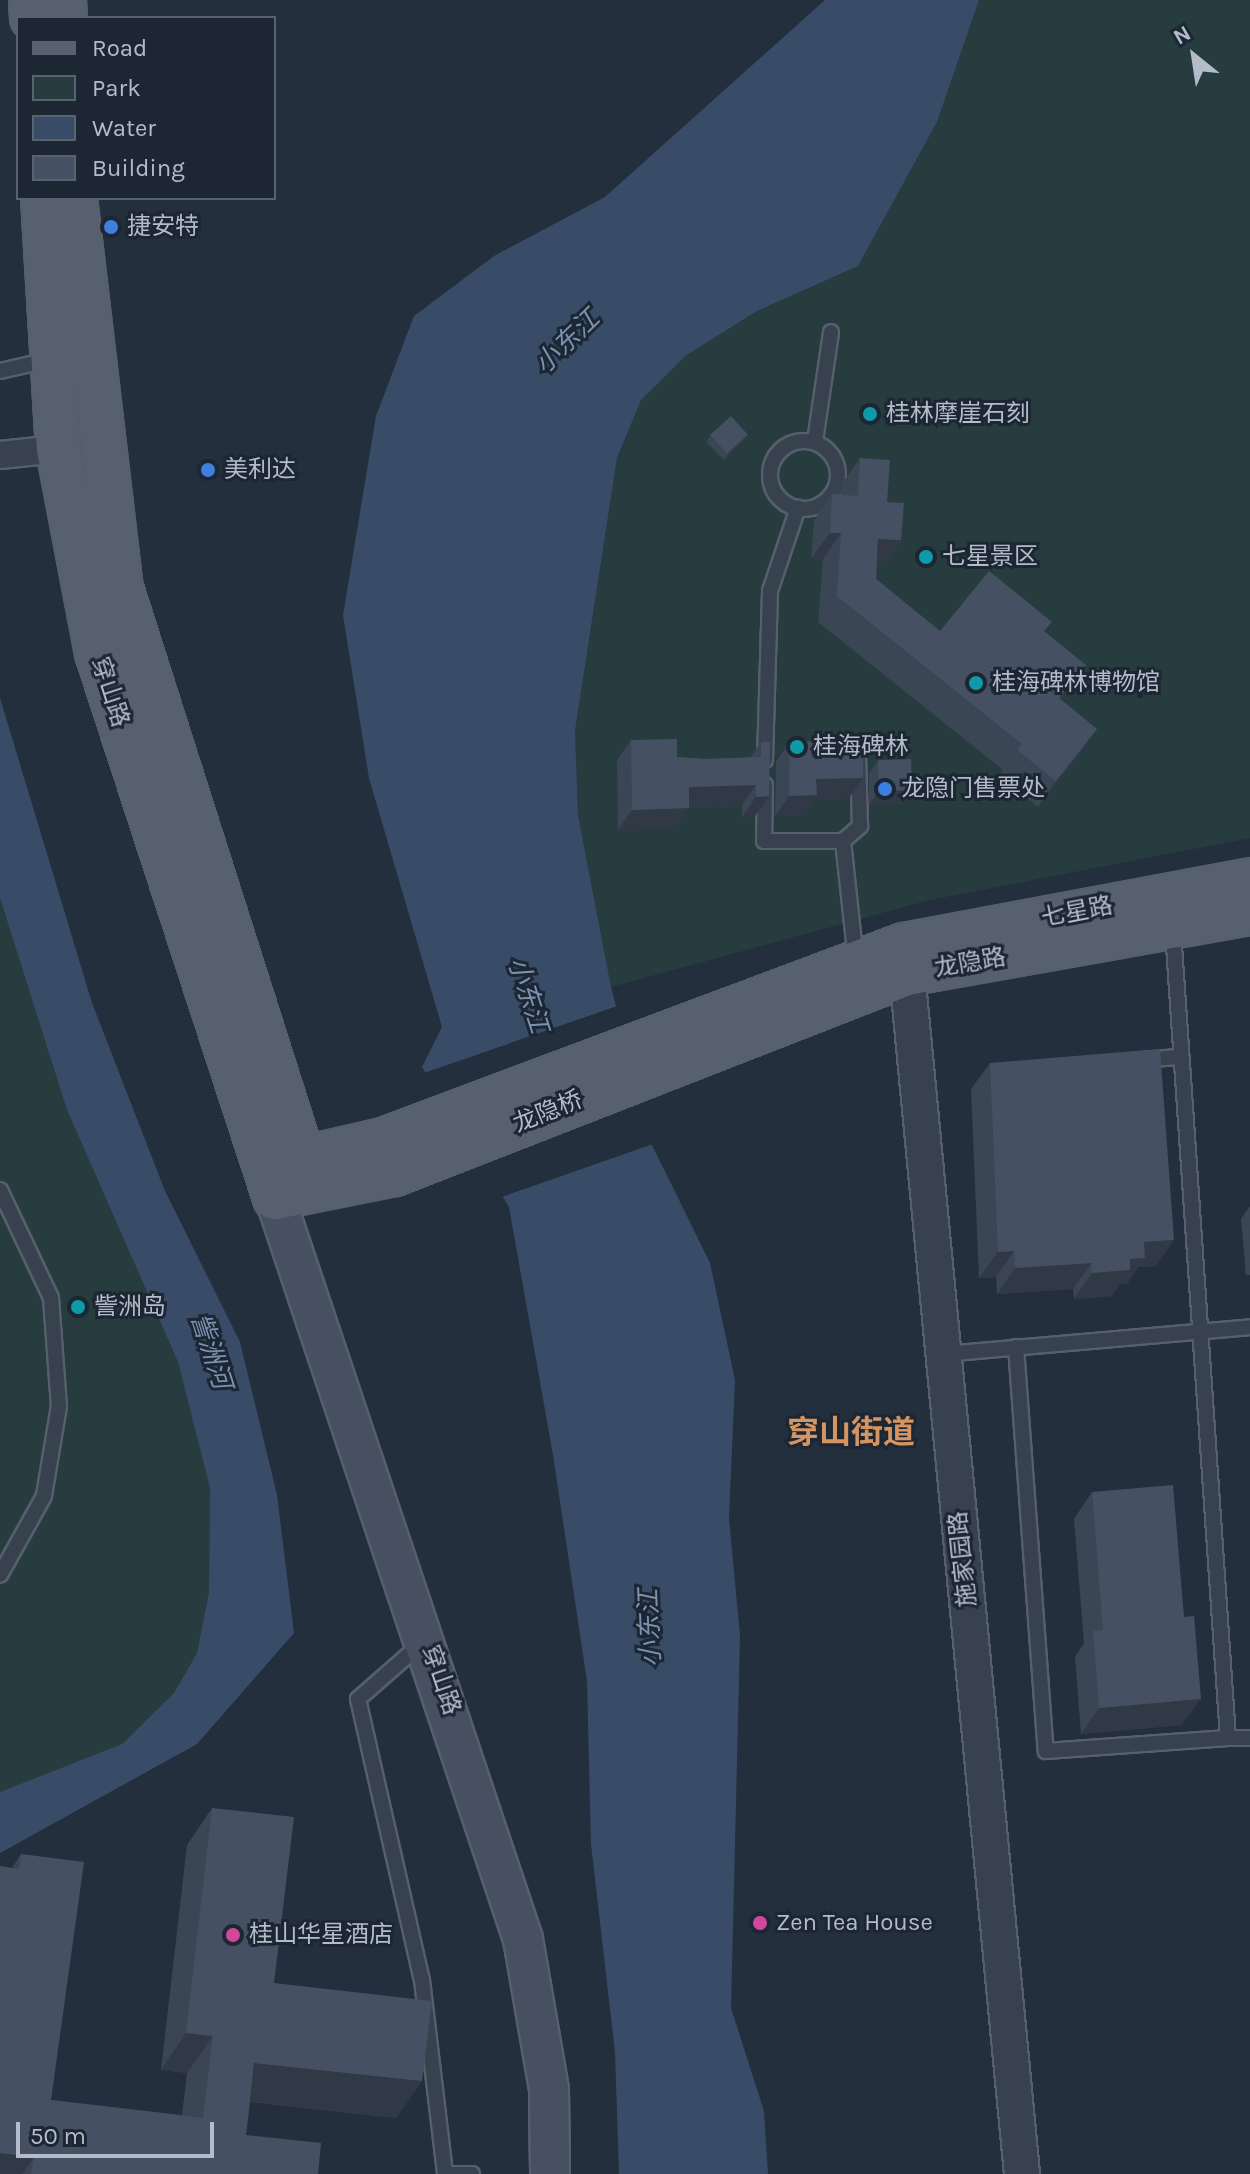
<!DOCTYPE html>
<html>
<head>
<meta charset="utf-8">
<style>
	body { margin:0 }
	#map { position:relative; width:1250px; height:2174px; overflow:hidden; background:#242f3e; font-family:Karla,"Noto Sans SC",sans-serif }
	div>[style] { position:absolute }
	.green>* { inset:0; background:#263c3f }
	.water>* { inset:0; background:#394c67 }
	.pier>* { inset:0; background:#242f3e }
	.roads { filter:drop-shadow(2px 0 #565f6c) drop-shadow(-2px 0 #565f6c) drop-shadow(0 2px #565f6c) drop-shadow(0 -2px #565f6c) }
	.service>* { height:14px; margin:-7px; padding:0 7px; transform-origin:7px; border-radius:7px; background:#38414e }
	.service>.ring { margin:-7px; padding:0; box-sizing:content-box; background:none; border:14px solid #38414e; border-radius:50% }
	.minor>* { height:26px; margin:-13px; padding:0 13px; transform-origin:13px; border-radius:13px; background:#38414e }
	.tertiary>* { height:34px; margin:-17px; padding:0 17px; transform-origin:17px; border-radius:17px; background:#38414e }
	.secondary>* { height:38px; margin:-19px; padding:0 19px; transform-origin:19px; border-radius:19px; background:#465061 }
	.primary>* { height:42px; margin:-21px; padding:0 21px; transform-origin:21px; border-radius:21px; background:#56606e }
	.wall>* { inset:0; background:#3b4654 }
	.shaded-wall>* { inset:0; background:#303945 }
	.building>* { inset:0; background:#455162; transform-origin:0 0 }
	.dots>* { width:22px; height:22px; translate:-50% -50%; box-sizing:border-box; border:4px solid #1d2633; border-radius:50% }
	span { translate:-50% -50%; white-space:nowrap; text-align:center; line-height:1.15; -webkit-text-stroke:6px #1d2633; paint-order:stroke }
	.poi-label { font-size:24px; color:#b4bcc9 }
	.left { translate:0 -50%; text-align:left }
	.street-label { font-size:24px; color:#b4bcc9 }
	.water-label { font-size:26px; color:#7c92b1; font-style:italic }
	.district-label { font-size:32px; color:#d59563; font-weight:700 }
	.legend { position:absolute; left:16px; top:16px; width:260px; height:184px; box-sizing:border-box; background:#1d2633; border:2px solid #59626f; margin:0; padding:10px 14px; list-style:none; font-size:24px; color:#b4bcc9 }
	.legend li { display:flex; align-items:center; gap:16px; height:40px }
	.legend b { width:40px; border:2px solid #59626f }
	.north { position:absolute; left:1154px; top:16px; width:80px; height:80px; -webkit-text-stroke:6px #1d2633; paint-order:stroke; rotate:330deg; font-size:22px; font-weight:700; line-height:32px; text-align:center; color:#b4bcc9 }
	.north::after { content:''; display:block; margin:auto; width:28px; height:36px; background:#b4bcc9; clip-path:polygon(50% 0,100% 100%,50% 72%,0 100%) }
	.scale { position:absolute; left:16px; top:2122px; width:198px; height:36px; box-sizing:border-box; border:4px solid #b4bcc9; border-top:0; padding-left:10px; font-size:24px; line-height:28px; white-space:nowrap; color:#b4bcc9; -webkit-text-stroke:6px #1d2633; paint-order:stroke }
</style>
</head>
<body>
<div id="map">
	<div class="green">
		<div style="clip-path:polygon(979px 0,1250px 0,1250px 838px,930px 900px,611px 987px,578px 815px,575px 732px,617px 458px,641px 400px,681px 358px,757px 311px,858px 266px,937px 122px)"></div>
		<div style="clip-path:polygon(0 898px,67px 1110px,178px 1362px,210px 1488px,209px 1592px,197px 1653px,174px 1693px,122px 1744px,0 1792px)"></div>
	</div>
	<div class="water">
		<div style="clip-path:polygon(825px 0,979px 0,937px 122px,858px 266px,757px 311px,685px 356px,641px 400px,617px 458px,575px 731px,578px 815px,611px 987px,651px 1143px,710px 1263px,735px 1380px,729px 1518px,740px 1636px,731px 2008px,764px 2111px,768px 2174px,619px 2174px,615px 2052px,591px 1844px,587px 1681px,553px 1455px,509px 1207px,422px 1067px,442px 1027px,369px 778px,343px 615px,376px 416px,414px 316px,494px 256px,605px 197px)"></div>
		<div style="clip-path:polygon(0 698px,92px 1003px,165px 1191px,240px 1342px,277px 1495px,294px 1633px,197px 1744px,0 1853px,0 1792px,122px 1744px,174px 1693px,197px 1653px,209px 1592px,210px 1488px,178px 1362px,67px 1110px,0 898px)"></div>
	</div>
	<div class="pier">
		<div style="clip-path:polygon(620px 1005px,656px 1143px,499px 1198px,421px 1074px)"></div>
	</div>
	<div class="roads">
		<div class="service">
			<div style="left:0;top:371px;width:49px;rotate:-12.9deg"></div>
			<div class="ring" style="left:770px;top:441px;width:54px;height:54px"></div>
			<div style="left:815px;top:441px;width:110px;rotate:-81.6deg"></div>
			<div style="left:765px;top:760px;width:169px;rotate:-88.3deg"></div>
			<div style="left:770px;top:591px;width:88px;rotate:-71.4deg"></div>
			<div style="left:765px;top:785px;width:56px;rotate:91deg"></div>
			<div style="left:764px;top:841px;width:79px"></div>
			<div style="left:843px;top:841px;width:121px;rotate:83.8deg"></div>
			<div style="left:843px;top:841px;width:23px;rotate:-41deg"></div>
			<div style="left:860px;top:826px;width:73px;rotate:-91.6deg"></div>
			<div style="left:1173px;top:931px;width:809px;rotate:86.1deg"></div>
			<div style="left:1228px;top:1738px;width:22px"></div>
			<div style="left:1143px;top:1060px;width:38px;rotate:-5deg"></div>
			<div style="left:0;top:1190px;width:119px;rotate:64.7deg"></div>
			<div style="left:51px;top:1298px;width:108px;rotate:85.8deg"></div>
			<div style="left:59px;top:1406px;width:91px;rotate:99.5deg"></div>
			<div style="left:44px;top:1496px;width:90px;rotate:119.1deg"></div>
			<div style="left:1016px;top:1347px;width:405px;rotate:85.8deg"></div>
			<div style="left:1046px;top:1751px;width:182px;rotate:-4.1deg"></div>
			<div style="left:944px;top:1354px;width:307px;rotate:-5deg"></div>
			<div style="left:422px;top:1643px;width:85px;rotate:138.8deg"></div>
			<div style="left:358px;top:1699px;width:288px;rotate:77.2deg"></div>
			<div style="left:422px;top:1980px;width:193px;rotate:83.2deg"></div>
			<div style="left:445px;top:2174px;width:27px"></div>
		</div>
		<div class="minor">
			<div style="left:0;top:455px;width:58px;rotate:-5.9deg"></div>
		</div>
		<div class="tertiary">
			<div style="left:905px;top:952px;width:1228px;rotate:84.53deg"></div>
		</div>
		<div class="secondary">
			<div style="left:275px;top:1198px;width:781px;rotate:71.5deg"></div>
			<div style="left:523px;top:1939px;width:152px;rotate:80.2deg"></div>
			<div style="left:549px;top:2089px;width:85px;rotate:89.3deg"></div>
		</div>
		<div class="primary">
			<div style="left:31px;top:0;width:18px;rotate:87deg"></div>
			<div style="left:64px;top:0;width:18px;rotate:87deg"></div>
			<div style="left:43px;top:198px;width:251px;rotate:86.6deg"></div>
			<div style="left:58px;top:449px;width:208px;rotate:79.2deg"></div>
			<div style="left:97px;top:653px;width:573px;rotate:71.91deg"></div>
			<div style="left:275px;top:1198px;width:122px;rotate:-11.3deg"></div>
			<div style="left:395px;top:1174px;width:550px;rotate:-21.34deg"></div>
			<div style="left:907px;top:974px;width:348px;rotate:-10.1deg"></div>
			<div style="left:75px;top:198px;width:393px;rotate:83.3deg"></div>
			<div style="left:121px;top:588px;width:626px;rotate:72.32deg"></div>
			<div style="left:266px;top:1167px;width:120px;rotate:-13deg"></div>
			<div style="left:383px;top:1140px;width:556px;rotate:-20.52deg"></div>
			<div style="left:904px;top:945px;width:352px;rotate:-10.6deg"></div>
		</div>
	</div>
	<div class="wall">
		<div style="clip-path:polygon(711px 435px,748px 435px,743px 442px,724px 460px,706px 442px)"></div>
		<div style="clip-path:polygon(860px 458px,887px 502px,901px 540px,883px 566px,877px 566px,876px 579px,940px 631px,1045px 632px,1068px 691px,1061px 700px,1097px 729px,1079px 755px,1038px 807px,999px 776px,1003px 770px,818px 622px,823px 559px,811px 559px,814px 520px,832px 494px,841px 495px,842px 484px)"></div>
		<div style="clip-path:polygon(631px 740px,677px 757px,704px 759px,750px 758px,761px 742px,769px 796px,755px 816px,742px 817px,742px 805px,689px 807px,675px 828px,618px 830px,617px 760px)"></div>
		<div style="clip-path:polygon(790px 742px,816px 755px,849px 798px,814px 799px,803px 815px,775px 816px,776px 762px)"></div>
		<div style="clip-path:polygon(878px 760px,902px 804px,869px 805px,869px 774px)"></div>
		<div style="clip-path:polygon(990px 1063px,1156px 1266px,1138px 1267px,1127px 1284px,1120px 1284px,1112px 1296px,1074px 1299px,1073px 1289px,997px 1294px,996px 1277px,979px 1278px,971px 1089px)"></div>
		<div style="clip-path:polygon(1250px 1206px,1250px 1275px,1246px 1275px,1241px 1219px)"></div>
		<div style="clip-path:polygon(1092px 1492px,1182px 1725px,1081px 1734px,1075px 1657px,1084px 1643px,1074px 1519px)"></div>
		<div style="clip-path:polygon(212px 1808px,274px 1983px,422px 2081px,396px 2118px,250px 2102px,246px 2135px,318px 2174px,0 2174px,12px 1868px,21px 1854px,51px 2100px,182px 2115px,187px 2073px,161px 2070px,187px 1845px)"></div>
	</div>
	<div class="shaded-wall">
		<div style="clip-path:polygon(748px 435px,743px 442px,724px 460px,729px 453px)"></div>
		<div style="clip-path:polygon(830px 533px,841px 533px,823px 559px,811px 559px)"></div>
		<div style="clip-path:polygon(878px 539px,901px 540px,883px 566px,860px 565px)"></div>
		<div style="clip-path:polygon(1086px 665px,1068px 691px,1041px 724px,1059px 698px)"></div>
		<div style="clip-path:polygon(1097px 729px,1079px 755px,1038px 807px,1056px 781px)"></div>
		<div style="clip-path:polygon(863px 778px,849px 798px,814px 799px,803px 815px,775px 816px,789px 796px,816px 779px)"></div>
		<div style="clip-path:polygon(756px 785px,742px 805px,675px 807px,689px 787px)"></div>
		<div style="clip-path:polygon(912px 790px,902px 804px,869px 805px,879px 791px)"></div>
		<div style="clip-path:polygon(769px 796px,755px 816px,742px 817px,756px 797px)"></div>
		<div style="clip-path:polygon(689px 808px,675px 828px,618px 830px,632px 810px)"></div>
		<div style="clip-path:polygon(1174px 1240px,1156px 1266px,1138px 1267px,1127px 1284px,1120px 1284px,1112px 1296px,1074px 1299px,1092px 1273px,1144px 1242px)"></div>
		<div style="clip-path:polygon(1014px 1251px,996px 1277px,979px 1278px,998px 1252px)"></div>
		<div style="clip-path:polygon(1091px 1263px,1073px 1289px,997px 1294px,1015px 1268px)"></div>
		<div style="clip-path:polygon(1201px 1699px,1182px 1725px,1081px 1734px,1099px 1708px)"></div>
		<div style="clip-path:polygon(186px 2033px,213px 2036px,187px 2073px,161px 2070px)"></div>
		<div style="clip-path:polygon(254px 2063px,422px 2081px,396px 2118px,229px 2099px)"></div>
		<div style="clip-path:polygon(0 2153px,34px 2157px,22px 2174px,0 2174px)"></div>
	</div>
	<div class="building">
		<div style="left:731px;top:416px;width:25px;height:28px;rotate:48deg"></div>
		<div style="clip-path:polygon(860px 458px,890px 460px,887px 502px,904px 503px,901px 540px,878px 539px,876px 579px,940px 631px,989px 571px,1052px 622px,1044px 631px,1086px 665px,1059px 698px,1097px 729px,1056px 781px,1017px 750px,1022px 744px,837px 596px,841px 533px,830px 533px,832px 494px,858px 496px)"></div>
		<div style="clip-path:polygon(677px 739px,677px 757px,704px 759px,761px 757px,761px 742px,770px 742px,769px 796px,756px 797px,756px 785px,689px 787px,689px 808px,632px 810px,631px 740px)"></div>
		<div style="clip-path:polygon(816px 741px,816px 755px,863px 755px,863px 778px,816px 779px,817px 795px,789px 796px,790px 742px)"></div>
		<div style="left:911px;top:759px;width:31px;height:33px;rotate:88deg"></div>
		<div style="clip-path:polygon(1160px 1049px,1174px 1240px,1144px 1242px,1145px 1258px,1130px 1259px,1130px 1270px,1092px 1273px,1091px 1263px,1015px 1268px,1014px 1251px,998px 1252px,990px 1063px)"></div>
		<div style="clip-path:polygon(1173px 1485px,1184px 1617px,1194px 1616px,1201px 1699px,1099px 1708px,1093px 1631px,1103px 1630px,1092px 1492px)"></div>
		<div style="clip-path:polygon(212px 1808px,294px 1817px,274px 1983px,432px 2001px,422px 2081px,254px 2063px,246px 2135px,321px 2143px,318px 2174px,31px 2174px,34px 2157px,0 2153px,0 1866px,19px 1869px,21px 1854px,84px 1862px,51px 2100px,203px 2118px,213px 2036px,186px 2033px)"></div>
	</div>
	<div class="dots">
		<div style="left:111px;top:227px;background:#3f7fe0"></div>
		<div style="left:870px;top:414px;background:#0f9aa8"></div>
		<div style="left:208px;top:470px;background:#3f7fe0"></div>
		<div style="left:926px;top:557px;background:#0f9aa8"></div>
		<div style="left:976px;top:683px;background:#0f9aa8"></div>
		<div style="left:797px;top:747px;background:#0f9aa8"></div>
		<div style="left:885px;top:789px;background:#3f7fe0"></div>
		<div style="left:78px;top:1307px;background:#0f9aa8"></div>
		<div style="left:760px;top:1923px;background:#d1479c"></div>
		<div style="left:233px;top:1935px;background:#d1479c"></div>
	</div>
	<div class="poi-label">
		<span class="left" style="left:127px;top:227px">捷安特</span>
		<span class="left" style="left:886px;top:414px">桂林摩崖石刻</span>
		<span class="left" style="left:224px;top:470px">美利达</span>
		<span class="left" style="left:942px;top:557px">七星景区</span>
		<span class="left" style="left:992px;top:683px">桂海碑林博物馆</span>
		<span class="left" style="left:813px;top:747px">桂海碑林</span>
		<span class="left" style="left:901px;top:789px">龙隐门售票处</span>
		<span class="left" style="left:94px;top:1307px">訾洲岛</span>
		<span class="left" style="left:776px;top:1923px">Zen Tea House</span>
		<span class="left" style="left:249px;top:1935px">桂山华星酒店</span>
	</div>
	<div class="street-label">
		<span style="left:110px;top:692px;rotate:72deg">穿山路</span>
		<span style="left:1077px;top:912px;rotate:-11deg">七星路</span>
		<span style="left:970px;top:963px;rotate:-10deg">龙隐路</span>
		<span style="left:548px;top:1112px;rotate:-22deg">龙隐桥</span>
		<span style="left:963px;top:1559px;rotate:-96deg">施家园路</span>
		<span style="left:441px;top:1680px;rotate:71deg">穿山路</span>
	</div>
	<div class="water-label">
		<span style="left:567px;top:342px;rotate:-44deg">小东江</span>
		<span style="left:528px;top:995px;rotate:72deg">小东江</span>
		<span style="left:211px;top:1351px;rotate:72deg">訾洲河</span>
		<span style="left:650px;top:1628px;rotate:-92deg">小东江</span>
	</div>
	<div class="district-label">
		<span style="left:851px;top:1433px">穿山街道</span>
	</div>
	<ul class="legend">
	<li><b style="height:10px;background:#56606e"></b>Road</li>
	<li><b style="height:22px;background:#263c3f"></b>Park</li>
	<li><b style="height:22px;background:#394c67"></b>Water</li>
	<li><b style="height:22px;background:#455162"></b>Building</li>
	</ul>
	<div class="north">N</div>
	<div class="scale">50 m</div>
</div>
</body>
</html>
